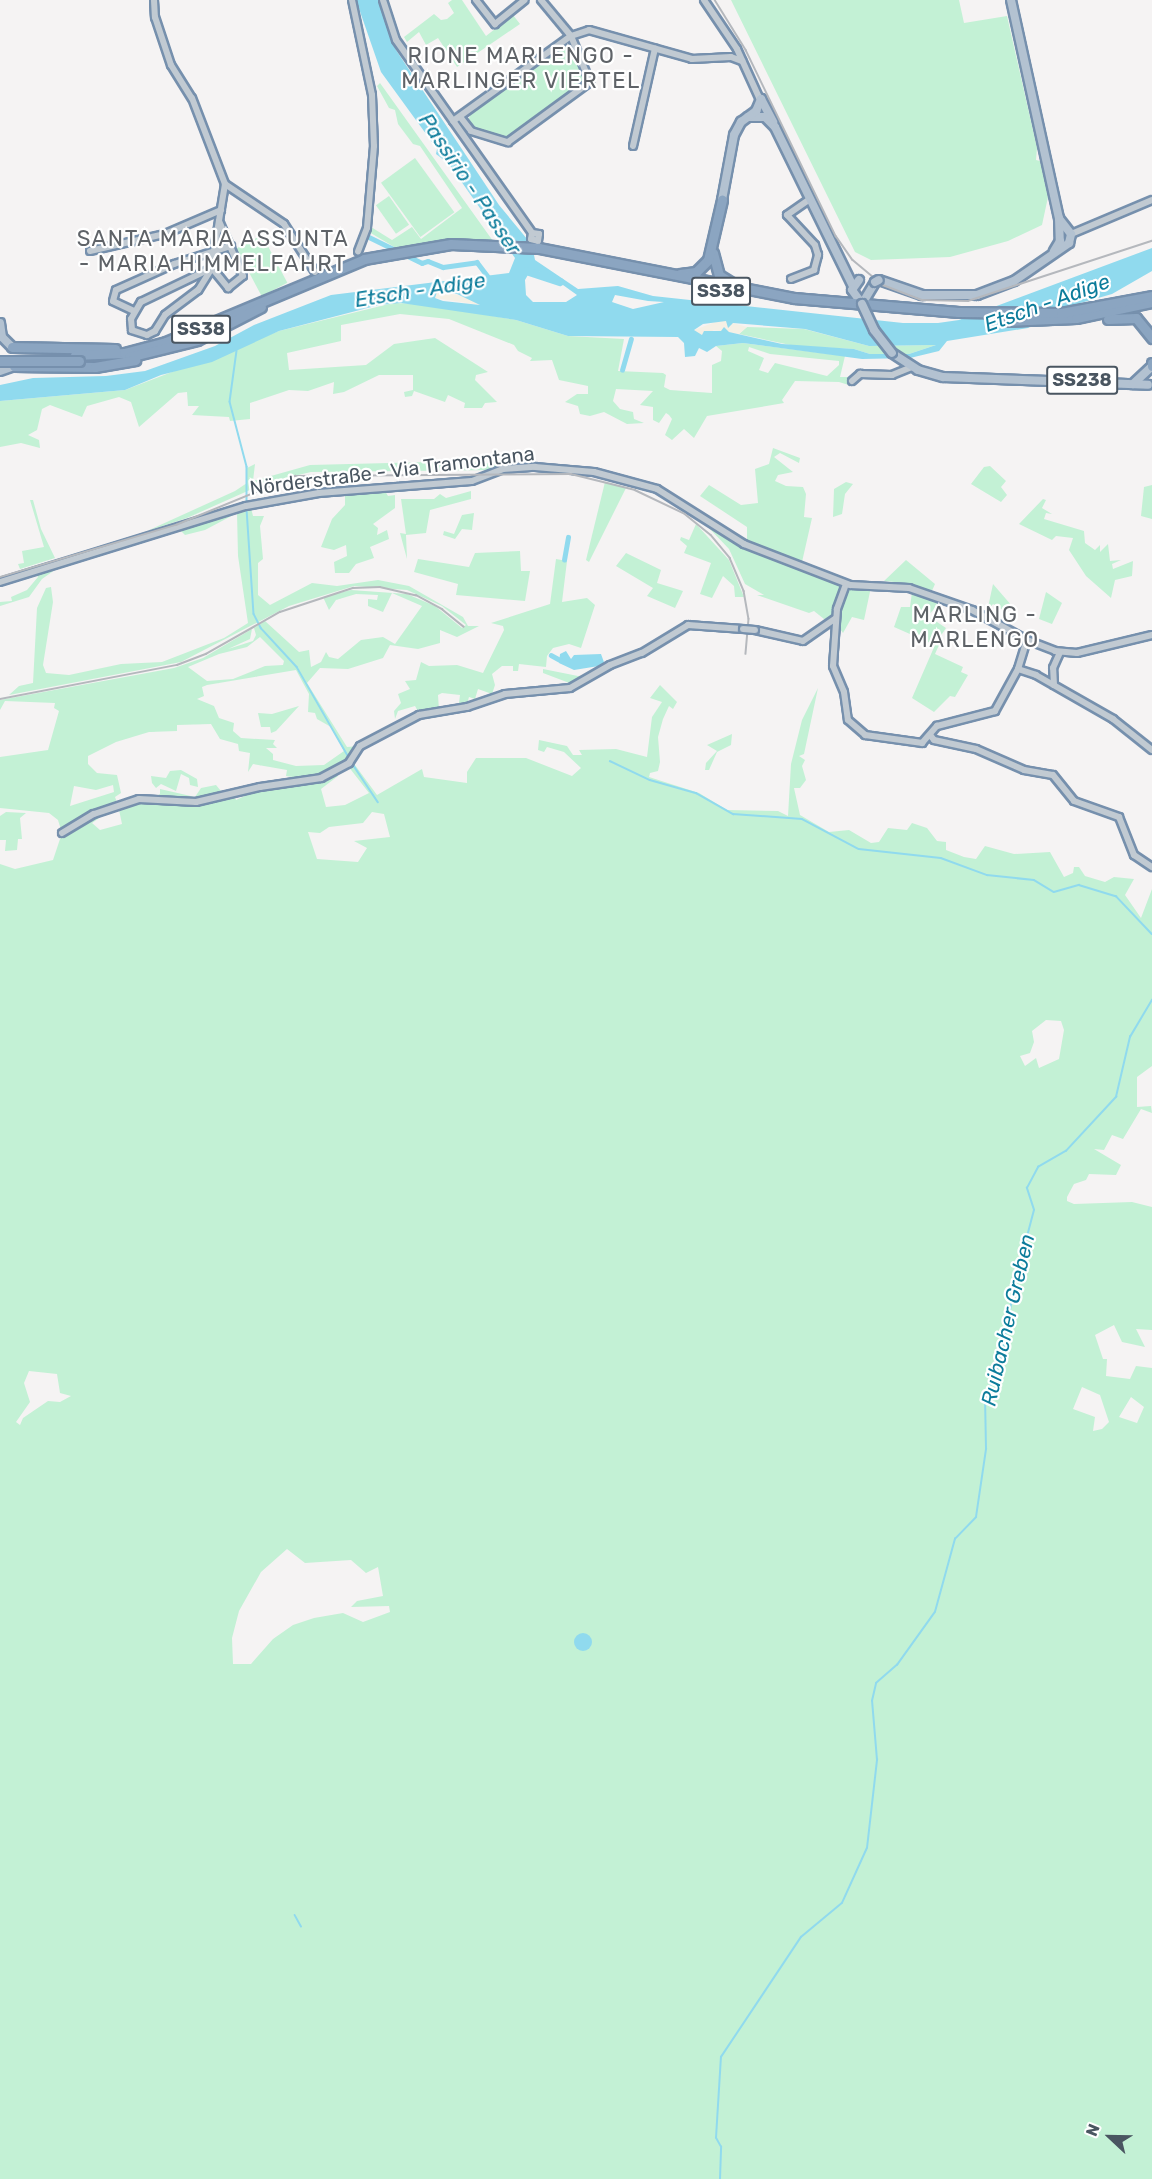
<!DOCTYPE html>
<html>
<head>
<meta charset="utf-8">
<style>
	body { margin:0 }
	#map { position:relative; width:1152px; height:2179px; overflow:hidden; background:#f5f3f3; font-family:Rubik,sans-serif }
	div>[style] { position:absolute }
	.green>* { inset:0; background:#c3f1d5; transform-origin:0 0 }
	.sand>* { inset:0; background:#f5f0e5 }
	.water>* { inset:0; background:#90daee }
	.round { border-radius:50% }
	.stream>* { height:1.5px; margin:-0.75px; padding:0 0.75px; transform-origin:0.75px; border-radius:0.75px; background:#90daee }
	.canal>* { height:4.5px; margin:-2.25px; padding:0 2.25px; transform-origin:2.25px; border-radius:2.25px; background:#90daee }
	.river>* { height:8px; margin:-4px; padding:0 4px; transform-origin:4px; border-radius:4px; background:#90daee }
	.roads { filter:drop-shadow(2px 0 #7690ad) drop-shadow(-2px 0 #7690ad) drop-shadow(0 2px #7690ad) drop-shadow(0 -2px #7690ad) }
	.minor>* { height:6px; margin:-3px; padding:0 3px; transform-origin:3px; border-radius:3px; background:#c1cad2 }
	.major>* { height:8px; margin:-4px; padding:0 4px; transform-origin:4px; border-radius:4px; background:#b3c2d1 }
	.highway>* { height:9px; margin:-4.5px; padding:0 4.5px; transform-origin:4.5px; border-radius:4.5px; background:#8ba5c1 }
	.rail>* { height:1.5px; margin:-0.75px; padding:0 0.75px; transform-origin:0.75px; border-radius:0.75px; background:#b5b8bd }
	.bridges { filter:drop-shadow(2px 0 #7690ad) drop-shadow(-2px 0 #7690ad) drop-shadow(0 2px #7690ad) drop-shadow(0 -2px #7690ad) }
	.minor-bridge>* { height:6px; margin:-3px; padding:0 3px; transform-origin:3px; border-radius:3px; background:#c1cad2 }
	.major-bridge>* { height:8px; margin:-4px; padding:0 4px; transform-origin:4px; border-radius:4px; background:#b3c2d1 }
	.highway-bridge>* { height:9px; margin:-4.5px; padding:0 4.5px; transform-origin:4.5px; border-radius:4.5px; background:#8ba5c1 }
	span { translate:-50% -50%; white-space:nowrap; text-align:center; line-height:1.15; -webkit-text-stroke:4.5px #fff; paint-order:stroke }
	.shield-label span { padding:2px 4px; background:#fff; border:2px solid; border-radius:4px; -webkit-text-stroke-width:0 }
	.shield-label { font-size:18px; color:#4a5661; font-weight:700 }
	.street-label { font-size:20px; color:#4a5661 }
	.water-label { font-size:21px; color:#0c7c9b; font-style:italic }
	.quarter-label { font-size:22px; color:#5f6368; letter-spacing:1.5px }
	.north { position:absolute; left:1080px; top:2107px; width:60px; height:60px; -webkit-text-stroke:4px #fff; paint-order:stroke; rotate:292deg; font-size:16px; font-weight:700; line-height:24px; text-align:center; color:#4a5661 }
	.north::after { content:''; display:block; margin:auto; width:21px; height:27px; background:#4a5661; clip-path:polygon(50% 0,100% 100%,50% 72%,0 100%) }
</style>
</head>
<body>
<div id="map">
	<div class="green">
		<div style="clip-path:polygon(452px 0,462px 0,486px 36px,513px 15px,520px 24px,457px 67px,438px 38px,426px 45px,419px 32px,407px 42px,404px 37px,434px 14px,441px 20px,447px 19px,454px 13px,448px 3px)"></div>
		<div style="clip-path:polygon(731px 0,959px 0,964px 23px,1007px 16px,1037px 148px,1036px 160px,1040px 161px,1048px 197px,1042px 225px,1008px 241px,950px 257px,871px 260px,855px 252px)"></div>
		<div style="clip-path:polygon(566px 43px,571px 45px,570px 49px,574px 51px,587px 78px,523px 126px,525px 129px,506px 139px,475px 131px,467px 123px,471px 113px)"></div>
		<div style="clip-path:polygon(380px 83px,493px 241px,396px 248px,369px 232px,371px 227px,392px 240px,412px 227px,421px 239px,462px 208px,420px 146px,413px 144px,398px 124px,395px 110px,389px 108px,377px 86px)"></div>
		<div style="left:415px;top:158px;width:67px;height:42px;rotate:54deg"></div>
		<div style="left:389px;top:196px;width:35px;height:16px;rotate:55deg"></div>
		<div style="left:262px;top:235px;width:54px;height:29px;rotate:62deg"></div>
		<div style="clip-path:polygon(evenodd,393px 303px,424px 304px,516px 320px,568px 336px,624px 339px,618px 371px,663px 373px,666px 375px,664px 387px,670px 390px,712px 393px,712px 365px,721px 361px,722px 351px,716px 346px,743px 343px,845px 356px,840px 377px,853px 377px,853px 383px,852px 386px,839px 382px,795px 381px,782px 400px,784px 403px,707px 416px,694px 438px,684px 429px,672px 440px,665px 435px,672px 419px,669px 415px,666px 413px,659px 423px,653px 420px,653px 407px,640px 405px,653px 391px,616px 389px,613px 401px,620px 409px,633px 412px,634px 419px,644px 423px,627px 424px,604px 412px,590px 416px,580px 414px,578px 406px,565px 402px,577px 394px,588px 394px,588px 386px,559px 380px,552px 360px,530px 361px,532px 358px,518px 351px,514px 345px,449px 319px,400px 314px,341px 325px,341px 341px,287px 353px,289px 370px,366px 365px,394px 344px,435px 338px,488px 372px,476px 375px,475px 380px,497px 402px,485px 403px,482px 408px,464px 408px,465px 403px,448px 395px,445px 402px,414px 391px,412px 396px,405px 397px,404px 392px,413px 390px,413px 375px,379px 375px,344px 392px,333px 394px,334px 382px,308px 391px,289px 390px,250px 403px,250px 419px,230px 421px,229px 417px,192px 415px,199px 406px,188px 406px,187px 392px,178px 393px,139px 427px,131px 402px,119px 397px,87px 406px,82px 417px,50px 405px,42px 409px,37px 430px,28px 435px,39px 440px,40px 448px,21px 443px,0 447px,0 401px,125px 390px,279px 331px,393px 303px,749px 347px,770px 354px,839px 361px,839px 365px,827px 376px,775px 363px,768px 373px,759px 370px,764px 358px,748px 351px,749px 347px)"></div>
		<div style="clip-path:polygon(747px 327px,804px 329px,869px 346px,936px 345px,909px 354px,870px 354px,854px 349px,795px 346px,739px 334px)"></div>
		<div style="clip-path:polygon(773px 448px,800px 458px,799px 463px,780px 453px,774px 457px,793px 472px,778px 475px,775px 481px,786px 486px,803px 487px,806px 494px,804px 517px,812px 518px,802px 562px,747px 542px,747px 527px,700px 496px,709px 485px,741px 505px,758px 503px,755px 469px,769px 464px)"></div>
		<div style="clip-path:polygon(429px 462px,486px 463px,498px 465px,498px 470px,311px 472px,268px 482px,187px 518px,147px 531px,235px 491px,247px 483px,247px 468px,255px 464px,253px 481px,310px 465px)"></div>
		<div style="clip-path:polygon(990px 466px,1006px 481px,1001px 487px,1007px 495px,1001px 502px,971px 484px,984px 467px)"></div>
		<div style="clip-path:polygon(605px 482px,626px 488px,589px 562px,586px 560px)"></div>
		<div style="clip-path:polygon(846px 482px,853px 484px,845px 494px,842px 514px,833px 517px,834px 489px)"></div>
		<div style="clip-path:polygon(1152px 485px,1152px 519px,1141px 516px,1144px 487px)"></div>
		<div style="clip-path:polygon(385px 491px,388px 496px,395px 495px,395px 508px,373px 524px,378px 528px,377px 535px,387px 530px,389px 539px,370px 547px,374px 558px,356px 564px,349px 573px,335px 573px,334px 562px,347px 556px,346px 545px,334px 550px,321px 547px,332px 519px,345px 505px,345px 494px)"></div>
		<div style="clip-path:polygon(471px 491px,471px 499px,430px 510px,426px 533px,406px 535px,407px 559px,400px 533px,406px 534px,401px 499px,434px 499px,440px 494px,446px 498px)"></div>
		<div style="clip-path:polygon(1043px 499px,1046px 500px,1042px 508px,1052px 514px,1046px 513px,1044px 519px,1084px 531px,1085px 543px,1095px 550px,1100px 545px,1100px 552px,1108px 544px,1110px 561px,1121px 560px,1112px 564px,1113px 569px,1133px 561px,1132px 576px,1115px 580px,1111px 598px,1086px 576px,1069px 550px,1073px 538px,1056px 536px,1052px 540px,1019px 524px)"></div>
		<div style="clip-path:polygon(30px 500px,33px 500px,41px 529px,55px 558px,20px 569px,18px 564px,24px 563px,22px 551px,44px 547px)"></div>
		<div style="clip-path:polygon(evenodd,251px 508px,253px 516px,264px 516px,260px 526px,263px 559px,258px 563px,258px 595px,270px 605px,312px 583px,337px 586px,378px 580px,409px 586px,463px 617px,468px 626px,479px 626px,457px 637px,440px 630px,440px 643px,418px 649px,390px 645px,383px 658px,348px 669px,320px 668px,307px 683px,347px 747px,360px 746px,352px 761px,377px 795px,422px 769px,424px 777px,467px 783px,467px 772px,476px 758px,526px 758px,572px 776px,581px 768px,564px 752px,547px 747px,544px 752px,538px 750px,539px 740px,567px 746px,573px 755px,582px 755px,579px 750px,616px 749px,647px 757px,652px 717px,662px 702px,650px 698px,660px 685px,677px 702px,673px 709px,669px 706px,663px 719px,658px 737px,660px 762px,658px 771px,650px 773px,649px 777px,699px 793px,727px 810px,778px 811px,788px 816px,791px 764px,802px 720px,818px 688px,804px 754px,799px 756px,805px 760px,802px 766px,806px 780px,800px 788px,794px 788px,800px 815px,829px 832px,849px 830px,871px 843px,879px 842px,888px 828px,907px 830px,912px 823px,927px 828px,937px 841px,946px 842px,946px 850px,964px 857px,976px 859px,985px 846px,1014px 854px,1050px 852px,1064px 877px,1073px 873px,1074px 867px,1079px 867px,1085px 876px,1105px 882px,1114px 877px,1134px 879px,1125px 895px,1141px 918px,1152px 889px,1152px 1066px,1137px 1077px,1137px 1107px,1151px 1106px,1152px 1113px,1141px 1109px,1123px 1139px,1112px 1135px,1104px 1150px,1094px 1149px,1121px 1165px,1116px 1175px,1089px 1174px,1086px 1180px,1074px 1184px,1067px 1197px,1067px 1201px,1074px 1204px,1132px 1202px,1152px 1207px,1152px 1330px,1136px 1329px,1145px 1347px,1122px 1342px,1114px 1325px,1095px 1335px,1103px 1359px,1107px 1359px,1106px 1376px,1130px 1379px,1136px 1366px,1152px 1368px,1152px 2179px,0 2179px,0 864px,15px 869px,53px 860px,62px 833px,58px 820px,49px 813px,0 808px,0 757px,48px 750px,59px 711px,54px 708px,55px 703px,5px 701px,0 710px,0 700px,174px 668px,203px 658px,252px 629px,250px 639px,228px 649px,253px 641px,256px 635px,254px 628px,265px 621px,299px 652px,309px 650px,311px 667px,321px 662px,326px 652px,329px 657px,338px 659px,361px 640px,383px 637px,395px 644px,422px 606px,392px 593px,383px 612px,368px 606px,368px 599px,377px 600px,378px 595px,356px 594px,336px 600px,329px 610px,323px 597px,351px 590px,407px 594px,435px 606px,462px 628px,466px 625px,442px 606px,407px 590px,354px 586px,289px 606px,181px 662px,9px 695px,19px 686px,33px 683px,37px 608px,46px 588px,51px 587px,53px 602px,43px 665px,46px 673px,69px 675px,121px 664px,162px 662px,224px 638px,248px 623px,238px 556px,237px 513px,205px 530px,185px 535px,181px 531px,251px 508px,260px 637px,284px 661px,283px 665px,265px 666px,233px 679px,207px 681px,188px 667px,219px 654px,247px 647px,260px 637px,251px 508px,296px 670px,309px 694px,308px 712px,315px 713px,317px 719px,331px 727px,344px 751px,324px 765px,296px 766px,273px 760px,273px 754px,266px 748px,277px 748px,273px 744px,275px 740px,241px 738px,233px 731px,234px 723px,219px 718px,214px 706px,197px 699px,204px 696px,202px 687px,207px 685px,296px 670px,251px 508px,211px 724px,220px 739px,238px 744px,239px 751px,250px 753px,248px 772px,253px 764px,287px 770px,286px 776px,306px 779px,260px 789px,236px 800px,234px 795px,182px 803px,241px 791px,221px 791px,216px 785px,201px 788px,195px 797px,160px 789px,160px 794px,154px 797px,118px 805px,115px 797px,121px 793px,117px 775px,97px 773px,88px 764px,88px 756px,116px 742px,149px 732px,177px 731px,177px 725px,211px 724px,251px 508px,348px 766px,369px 793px,345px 805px,326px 807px,321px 789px,338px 776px,334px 772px,348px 766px,251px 508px,113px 785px,114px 792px,70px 806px,74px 786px,96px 790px,113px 785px,251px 508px,118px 805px,122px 824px,100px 830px,92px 823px,118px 805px,251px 508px,372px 812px,384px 814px,390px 837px,354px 841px,367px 848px,358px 862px,317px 859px,308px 832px,320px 833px,329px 827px,363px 823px,372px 812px,251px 508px,1046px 1020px,1061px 1021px,1064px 1030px,1059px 1059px,1039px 1068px,1036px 1058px,1025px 1066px,1020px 1056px,1030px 1053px,1034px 1042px,1032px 1031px,1046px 1020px,251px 508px,29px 1371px,57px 1374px,60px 1393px,71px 1396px,60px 1402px,48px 1401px,23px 1418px,20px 1425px,16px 1422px,30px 1402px,24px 1383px,29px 1371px,251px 508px,1082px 1387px,1100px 1395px,1109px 1422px,1102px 1429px,1093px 1431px,1095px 1417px,1073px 1409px,1082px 1387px,251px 508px,1131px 1397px,1144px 1407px,1137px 1423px,1119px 1417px,1131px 1397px,251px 508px,287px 1549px,305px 1563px,351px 1560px,366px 1573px,378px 1567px,383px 1596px,357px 1601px,351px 1607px,389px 1606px,390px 1612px,363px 1622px,343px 1613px,314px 1618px,293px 1625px,273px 1639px,251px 1664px,233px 1664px,232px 1638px,239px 1611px,261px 1572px,287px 1549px)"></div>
		<div style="clip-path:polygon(474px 513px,472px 530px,462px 529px,455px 539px,443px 535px,444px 531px,454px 534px,462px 515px)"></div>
		<div style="clip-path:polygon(696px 524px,729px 560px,744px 597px,735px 597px,734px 586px,723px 576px,712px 598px,700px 594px,711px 563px,684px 553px,687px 546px,680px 540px,681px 537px,689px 540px)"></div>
		<div style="clip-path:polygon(712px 525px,749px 551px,849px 588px,871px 587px,864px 620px,852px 617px,843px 633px,832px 618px,824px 619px,814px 611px,809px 613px,757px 595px,764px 595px,745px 584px,729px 549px,709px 528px)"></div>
		<div style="clip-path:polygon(520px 551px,521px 571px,530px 571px,525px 601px,456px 595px,458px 584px,414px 572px,418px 559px,469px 567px,475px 553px)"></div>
		<div style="clip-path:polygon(626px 553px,661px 570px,657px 583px,683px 591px,675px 608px,647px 596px,653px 588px,616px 566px)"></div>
		<div style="clip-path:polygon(556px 559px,567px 561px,562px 602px,587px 598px,595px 605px,581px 648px,569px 644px,553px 648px,547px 656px,546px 667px,519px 664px,518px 671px,513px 671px,513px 666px,502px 666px,492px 674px,495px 685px,492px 694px,478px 689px,475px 699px,469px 697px,467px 704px,459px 703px,460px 695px,442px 693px,438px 695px,439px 710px,420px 715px,415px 706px,398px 711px,395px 719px,394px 711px,401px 703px,398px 694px,410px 689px,405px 681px,416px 680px,421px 662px,429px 666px,457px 665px,483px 673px,504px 630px,503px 626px,491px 623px,550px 604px)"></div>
		<div style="clip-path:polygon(906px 560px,935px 584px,931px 593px,905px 583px,884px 581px)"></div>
		<div style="clip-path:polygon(62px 565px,42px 579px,29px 597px,0 606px,0 602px,12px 601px,11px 597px,27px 590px,38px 577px,36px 573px)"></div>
		<div style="clip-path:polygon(993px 584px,1012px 606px,1006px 612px,993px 604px,987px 612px)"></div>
		<div style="clip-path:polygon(912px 592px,939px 603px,928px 616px,946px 628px,936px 643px,939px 645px,935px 654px,963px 667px,961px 672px,968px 675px,955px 697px,950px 696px,934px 712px,912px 698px,935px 645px,894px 627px,901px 607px,910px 607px)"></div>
		<div style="clip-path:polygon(1046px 592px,1062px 603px,1052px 624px,1039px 619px)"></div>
		<div style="clip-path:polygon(543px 669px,578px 676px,589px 675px,572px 684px,543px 673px)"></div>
		<div style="clip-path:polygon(299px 706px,276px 731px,271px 733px,270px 727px,261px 727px,258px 713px,272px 714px)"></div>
		<div style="clip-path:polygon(732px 734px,731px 745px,717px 752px,709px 770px,705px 770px,706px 763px,717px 751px,707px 745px)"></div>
		<div style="clip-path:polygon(181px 770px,197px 779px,198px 787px,190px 785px,189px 778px,181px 774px,176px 791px,161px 784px,156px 788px,152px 783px,151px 776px,166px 778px,170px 771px)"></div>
		<div style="clip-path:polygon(6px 812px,26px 813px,20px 818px,22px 839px,18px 839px,17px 850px,5px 851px,6px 840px,0 840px,0 816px)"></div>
	</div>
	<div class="sand">
		<div style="clip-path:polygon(442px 291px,466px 297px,480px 305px,435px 298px,434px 294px)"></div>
		<div style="clip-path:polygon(718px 321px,726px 321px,747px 327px,739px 334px,714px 330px,702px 336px,694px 330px)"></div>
	</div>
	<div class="water">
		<div style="clip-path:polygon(evenodd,356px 0,381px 0,396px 50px,499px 205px,532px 245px,535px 260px,578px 289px,618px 286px,653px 296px,903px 323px,938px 323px,959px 320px,1152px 248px,1152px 271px,1112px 294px,1070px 306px,1028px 328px,947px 341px,939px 351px,910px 358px,862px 359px,743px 343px,716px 346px,707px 352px,699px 348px,695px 356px,685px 357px,684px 343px,678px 337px,568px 336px,516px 320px,401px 303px,379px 305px,279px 331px,212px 362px,161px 375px,125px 390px,0 401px,0 385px,33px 378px,106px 376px,145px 371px,215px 346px,254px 325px,331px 295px,509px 273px,515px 258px,449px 164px,436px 154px,437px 149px,381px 72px,356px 0,538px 271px,556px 280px,577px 295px,566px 302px,533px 302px,526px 295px,525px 280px,529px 273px,538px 271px,356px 0,437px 292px,457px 294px,480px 305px,443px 301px,435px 298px,437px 292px,356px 0,615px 295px,648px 301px,664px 302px,633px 309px,612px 302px,615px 295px,356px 0,726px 321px,728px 328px,733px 323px,805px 329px,869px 346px,936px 345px,909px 354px,870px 354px,854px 349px,782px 344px,729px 332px,724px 327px,721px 331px,704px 331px,702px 335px,694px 330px,703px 324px,726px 321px)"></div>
		<div style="clip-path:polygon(566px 651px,571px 659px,574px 655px,601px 654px,605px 665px,574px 670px,559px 663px,560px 654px)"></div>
		<div class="round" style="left:574px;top:1633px;width:18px;height:18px"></div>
	</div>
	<div class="stream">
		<div style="left:237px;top:351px;width:51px;rotate:97.8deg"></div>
		<div style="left:230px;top:402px;width:67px;rotate:75.3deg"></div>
		<div style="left:247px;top:467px;width:37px;rotate:90deg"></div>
		<div style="left:247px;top:509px;width:105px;rotate:86.2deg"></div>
		<div style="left:254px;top:614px;width:16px;rotate:63deg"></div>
		<div style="left:261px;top:628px;width:53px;rotate:47.3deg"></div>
		<div style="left:297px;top:667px;width:106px;rotate:60.1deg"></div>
		<div style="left:610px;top:761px;width:44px;rotate:25.4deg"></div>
		<div style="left:650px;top:780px;width:48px;rotate:15.8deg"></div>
		<div style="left:696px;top:793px;width:43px;rotate:29.6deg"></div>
		<div style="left:733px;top:814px;width:69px;rotate:4.1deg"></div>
		<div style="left:802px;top:819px;width:64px;rotate:27.8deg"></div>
		<div style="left:859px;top:849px;width:82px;rotate:6.3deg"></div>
		<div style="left:941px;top:858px;width:49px;rotate:20.3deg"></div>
		<div style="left:987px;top:875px;width:47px;rotate:6.1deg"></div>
		<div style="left:1034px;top:880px;width:23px;rotate:31deg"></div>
		<div style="left:1054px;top:892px;width:26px;rotate:-16deg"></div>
		<div style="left:1079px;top:885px;width:39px;rotate:17deg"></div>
		<div style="left:1116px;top:896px;width:52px;rotate:46.5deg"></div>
		<div style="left:352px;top:763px;width:47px;rotate:56.3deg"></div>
		<div style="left:295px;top:1915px;width:13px;rotate:61deg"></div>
		<div style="left:720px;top:2179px;width:32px;rotate:-88deg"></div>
		<div style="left:721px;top:2147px;width:10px;rotate:-119deg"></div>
		<div style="left:716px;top:2138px;width:81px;rotate:-86.5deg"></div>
		<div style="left:721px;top:2057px;width:144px;rotate:-56.3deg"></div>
		<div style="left:801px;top:1937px;width:53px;rotate:-39.7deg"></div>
		<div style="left:842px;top:1903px;width:60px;rotate:-65.6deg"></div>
		<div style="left:867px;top:1848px;width:89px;rotate:-83.5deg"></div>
		<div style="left:877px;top:1760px;width:59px;rotate:-94.8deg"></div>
		<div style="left:872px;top:1701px;width:18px;rotate:-77deg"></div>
		<div style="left:876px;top:1683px;width:28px;rotate:-41deg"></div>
		<div style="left:897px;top:1665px;width:65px;rotate:-54.4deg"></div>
		<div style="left:935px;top:1612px;width:76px;rotate:-74.7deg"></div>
		<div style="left:955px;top:1539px;width:30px;rotate:-46deg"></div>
		<div style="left:976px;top:1517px;width:69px;rotate:-81.6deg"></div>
		<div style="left:986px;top:1449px;width:50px;rotate:-91.1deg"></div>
		<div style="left:985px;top:1399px;width:42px;rotate:-67.7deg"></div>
		<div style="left:1001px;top:1360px;width:79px;rotate:-79.8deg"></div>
		<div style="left:1015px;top:1282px;width:74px;rotate:-75.2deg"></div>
		<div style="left:1034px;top:1210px;width:23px;rotate:-108deg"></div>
		<div style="left:1027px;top:1188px;width:24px;rotate:-62deg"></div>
		<div style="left:1038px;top:1167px;width:32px;rotate:-30deg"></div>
		<div style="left:1066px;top:1151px;width:74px;rotate:-47.2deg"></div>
		<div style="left:1116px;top:1097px;width:62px;rotate:-76.9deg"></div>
		<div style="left:1130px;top:1037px;width:43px;rotate:-59.3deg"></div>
	</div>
	<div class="canal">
		<div style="left:367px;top:236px;width:61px;rotate:26.1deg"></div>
		<div style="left:422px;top:263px;width:6px;rotate:-18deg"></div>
		<div style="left:428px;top:261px;width:16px;rotate:22deg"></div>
		<div style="left:443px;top:267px;width:34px;rotate:-8deg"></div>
		<div style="left:477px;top:262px;width:20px;rotate:53deg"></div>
		<div style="left:622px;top:370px;width:32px;rotate:-74deg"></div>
		<div style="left:564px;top:560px;width:23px;rotate:-80deg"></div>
		<div style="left:551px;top:655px;width:10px;rotate:29deg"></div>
	</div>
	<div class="river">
		<div style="left:526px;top:271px;width:36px;rotate:18deg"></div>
	</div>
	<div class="roads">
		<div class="minor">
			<div style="left:154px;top:0;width:17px;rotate:87deg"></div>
			<div style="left:155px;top:17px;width:51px;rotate:71.6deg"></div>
			<div style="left:171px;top:65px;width:39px;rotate:58deg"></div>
			<div style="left:192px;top:98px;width:92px;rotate:69deg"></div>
			<div style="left:225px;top:184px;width:68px;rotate:99.3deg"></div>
			<div style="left:214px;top:251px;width:17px;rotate:97deg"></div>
			<div style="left:212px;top:268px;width:26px;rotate:51deg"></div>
			<div style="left:228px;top:288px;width:19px;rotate:-39deg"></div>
			<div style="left:243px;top:276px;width:60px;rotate:-113.6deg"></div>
			<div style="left:352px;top:0;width:97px;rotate:78.1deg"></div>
			<div style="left:372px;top:95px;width:51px;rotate:87.8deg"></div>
			<div style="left:374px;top:146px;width:82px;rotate:94.9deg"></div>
			<div style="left:367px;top:228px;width:25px;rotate:111deg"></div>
			<div style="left:383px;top:0;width:42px;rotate:72deg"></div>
			<div style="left:396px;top:40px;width:236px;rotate:54.8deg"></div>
			<div style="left:532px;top:233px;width:6px;rotate:99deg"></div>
			<div style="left:531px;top:239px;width:7px;rotate:16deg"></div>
			<div style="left:538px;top:241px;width:7px;rotate:-82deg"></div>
			<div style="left:539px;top:234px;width:7px;rotate:-172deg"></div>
			<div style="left:476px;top:0;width:31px;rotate:52deg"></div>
			<div style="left:495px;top:24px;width:38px;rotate:-39deg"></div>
			<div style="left:704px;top:0;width:59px;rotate:56deg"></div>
			<div style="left:737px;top:49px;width:58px;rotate:65.6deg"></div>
			<div style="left:461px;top:118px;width:16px;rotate:52deg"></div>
			<div style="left:471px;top:131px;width:39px;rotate:17deg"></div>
			<div style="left:508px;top:142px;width:102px;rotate:-36.2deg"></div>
			<div style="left:590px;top:82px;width:50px;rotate:-112.4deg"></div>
			<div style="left:571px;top:36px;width:47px;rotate:-129.8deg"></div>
			<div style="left:453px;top:121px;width:145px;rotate:-35.8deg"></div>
			<div style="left:571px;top:36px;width:19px;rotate:-18deg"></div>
			<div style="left:589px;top:30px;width:107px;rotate:15.7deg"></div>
			<div style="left:692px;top:59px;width:39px;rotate:-3deg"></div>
			<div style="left:731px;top:57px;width:12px;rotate:20deg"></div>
			<div style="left:633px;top:146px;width:100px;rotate:-77.3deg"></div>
			<div style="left:225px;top:184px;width:71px;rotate:34.1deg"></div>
			<div style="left:284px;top:224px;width:57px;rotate:57.1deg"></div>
			<div style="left:1071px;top:234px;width:88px;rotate:-22.8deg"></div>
			<div style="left:90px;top:251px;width:77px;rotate:-12.8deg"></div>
			<div style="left:165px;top:234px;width:61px;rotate:-23.2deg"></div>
			<div style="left:212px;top:268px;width:26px;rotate:122deg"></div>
			<div style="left:198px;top:290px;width:41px;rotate:142.9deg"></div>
			<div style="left:165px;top:315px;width:19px;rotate:122deg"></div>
			<div style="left:155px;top:331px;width:9px;rotate:153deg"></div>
			<div style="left:147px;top:335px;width:16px;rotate:-162deg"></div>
			<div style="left:132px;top:330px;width:11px;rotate:-95deg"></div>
			<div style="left:131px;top:319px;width:20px;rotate:-60deg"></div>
			<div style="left:141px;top:302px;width:79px;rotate:-25.6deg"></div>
			<div style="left:791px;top:279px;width:25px;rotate:-21deg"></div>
			<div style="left:814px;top:270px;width:16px;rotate:-75deg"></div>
			<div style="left:818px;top:255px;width:10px;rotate:-107deg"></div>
			<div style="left:815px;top:245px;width:41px;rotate:-133deg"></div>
			<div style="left:787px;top:215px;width:28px;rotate:-35deg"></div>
			<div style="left:134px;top:311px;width:23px;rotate:-155deg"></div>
			<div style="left:113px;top:301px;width:11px;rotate:-75deg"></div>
			<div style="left:116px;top:290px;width:64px;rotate:-24.1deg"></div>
			<div style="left:174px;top:264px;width:60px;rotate:-17.5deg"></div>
			<div style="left:852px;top:381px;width:11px;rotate:-41deg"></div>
			<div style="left:860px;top:374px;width:32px;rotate:2deg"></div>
			<div style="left:892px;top:375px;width:22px;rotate:-22deg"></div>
			<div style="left:0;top:582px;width:257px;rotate:-17.2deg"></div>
			<div style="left:246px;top:506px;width:74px;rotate:-10.1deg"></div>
			<div style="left:319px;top:493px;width:153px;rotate:-4.5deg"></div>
			<div style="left:472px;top:481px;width:33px;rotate:-21deg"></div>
			<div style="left:503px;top:469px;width:32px;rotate:-4deg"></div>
			<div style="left:535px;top:467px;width:59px;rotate:4.8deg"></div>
			<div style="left:594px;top:472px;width:65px;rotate:15.1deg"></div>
			<div style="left:657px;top:489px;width:103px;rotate:32.3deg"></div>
			<div style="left:744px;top:544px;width:114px;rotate:21.1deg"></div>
			<div style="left:850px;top:585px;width:59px;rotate:2.9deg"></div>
			<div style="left:909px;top:588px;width:67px;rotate:19.2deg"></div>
			<div style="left:972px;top:610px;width:63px;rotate:28.6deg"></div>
			<div style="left:1027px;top:640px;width:30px;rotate:21deg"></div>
			<div style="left:1055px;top:651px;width:22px;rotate:5deg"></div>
			<div style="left:1077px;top:653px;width:77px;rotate:-13.5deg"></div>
			<div style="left:846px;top:584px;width:27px;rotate:110deg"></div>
			<div style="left:837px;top:609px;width:57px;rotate:94deg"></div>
			<div style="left:833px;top:666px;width:28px;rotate:67deg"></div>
			<div style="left:844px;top:692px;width:28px;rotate:82deg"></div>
			<div style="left:848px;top:720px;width:23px;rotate:41deg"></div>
			<div style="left:865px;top:735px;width:58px;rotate:8deg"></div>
			<div style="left:922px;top:743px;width:23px;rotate:-49deg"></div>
			<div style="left:937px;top:726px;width:60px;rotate:-14.5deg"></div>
			<div style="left:995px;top:711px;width:48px;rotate:-61.3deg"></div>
			<div style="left:1018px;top:669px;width:30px;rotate:-73deg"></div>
			<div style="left:755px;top:630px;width:49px;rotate:12.9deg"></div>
			<div style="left:803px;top:641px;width:40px;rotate:-34.9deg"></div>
			<div style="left:1018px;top:669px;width:19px;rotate:18deg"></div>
			<div style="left:1036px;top:675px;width:89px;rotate:29.7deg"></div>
			<div style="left:1113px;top:719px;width:50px;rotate:38.5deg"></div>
			<div style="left:1054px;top:685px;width:17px;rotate:-93deg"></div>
			<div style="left:1053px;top:668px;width:17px;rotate:-66deg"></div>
			<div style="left:930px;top:735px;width:6px;rotate:51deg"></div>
			<div style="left:934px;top:740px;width:43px;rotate:12.1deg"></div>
			<div style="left:976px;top:749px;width:52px;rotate:23.6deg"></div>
			<div style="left:1024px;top:770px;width:29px;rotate:10deg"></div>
			<div style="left:1053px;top:775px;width:33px;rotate:51deg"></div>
			<div style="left:1074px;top:801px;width:48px;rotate:19.6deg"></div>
			<div style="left:1119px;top:817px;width:41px;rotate:68.5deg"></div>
			<div style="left:1134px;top:855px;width:22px;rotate:34deg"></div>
			<div style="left:62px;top:833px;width:37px;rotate:-31deg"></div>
			<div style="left:94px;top:814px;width:47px;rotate:-18.4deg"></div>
			<div style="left:139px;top:799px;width:57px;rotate:3deg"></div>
			<div style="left:196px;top:802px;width:66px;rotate:-13.2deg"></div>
			<div style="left:260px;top:787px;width:62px;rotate:-8.4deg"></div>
			<div style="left:321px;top:778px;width:32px;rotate:-28deg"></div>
			<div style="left:349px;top:763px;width:20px;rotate:-57deg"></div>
			<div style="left:360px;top:746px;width:67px;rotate:-27.7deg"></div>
			<div style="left:419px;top:715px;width:49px;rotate:-9.5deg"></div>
			<div style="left:467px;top:707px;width:40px;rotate:-18.9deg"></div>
			<div style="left:505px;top:694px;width:65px;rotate:-5.3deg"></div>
			<div style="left:570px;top:688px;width:46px;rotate:-29.9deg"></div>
			<div style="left:610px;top:665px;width:34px;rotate:-21deg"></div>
			<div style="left:642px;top:653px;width:54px;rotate:-31.3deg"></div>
			<div style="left:688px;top:625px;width:55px;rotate:4.2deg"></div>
		</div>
		<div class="major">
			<div style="left:1011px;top:0;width:223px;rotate:77.6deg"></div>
			<div style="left:1059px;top:218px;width:23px;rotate:88deg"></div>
			<div style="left:1060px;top:241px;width:12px;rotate:121deg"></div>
			<div style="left:761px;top:99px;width:26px;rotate:62deg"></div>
			<div style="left:748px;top:117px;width:17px"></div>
			<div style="left:765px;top:117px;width:14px;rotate:45deg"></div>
			<div style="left:775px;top:127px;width:177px;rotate:63.9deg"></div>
			<div style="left:722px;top:200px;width:66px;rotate:-79.5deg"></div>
			<div style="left:734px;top:135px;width:15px;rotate:-62deg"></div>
			<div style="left:741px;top:122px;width:19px;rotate:-36deg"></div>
			<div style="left:756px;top:111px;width:13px;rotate:-67deg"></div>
			<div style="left:859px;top:280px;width:12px;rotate:125deg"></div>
			<div style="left:852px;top:290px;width:17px;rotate:54deg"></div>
			<div style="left:879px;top:280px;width:46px;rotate:19.2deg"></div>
			<div style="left:922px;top:295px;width:55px"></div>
			<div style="left:977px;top:295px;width:40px;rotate:-21deg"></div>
			<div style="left:1014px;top:281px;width:67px;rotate:-34.6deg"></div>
			<div style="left:1069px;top:243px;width:9px;rotate:-77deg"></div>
			<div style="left:1071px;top:234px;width:18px;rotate:-128deg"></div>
			<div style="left:862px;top:304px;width:26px;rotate:-59deg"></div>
			<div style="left:0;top:323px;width:14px;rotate:82deg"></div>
			<div style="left:2px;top:337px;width:14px;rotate:45deg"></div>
			<div style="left:892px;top:353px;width:31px;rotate:33deg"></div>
			<div style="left:918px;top:370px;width:26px;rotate:16deg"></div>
			<div style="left:943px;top:377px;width:205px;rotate:2.2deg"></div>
			<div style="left:0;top:371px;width:15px;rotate:-20deg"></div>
			<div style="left:1133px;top:384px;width:26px;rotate:-43deg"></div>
		</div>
		<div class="highway">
			<div style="left:713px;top:253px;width:23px;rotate:75deg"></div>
			<div style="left:719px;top:275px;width:19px;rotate:32deg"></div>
			<div style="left:680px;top:274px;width:16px;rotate:-7deg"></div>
			<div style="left:696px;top:272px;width:17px;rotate:-45deg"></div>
			<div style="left:708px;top:260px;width:62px;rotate:-76.9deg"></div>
			<div style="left:1108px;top:319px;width:28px;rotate:-2deg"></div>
			<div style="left:1136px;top:318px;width:26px;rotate:51deg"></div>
			<div style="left:1005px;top:321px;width:71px;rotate:-2.4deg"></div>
			<div style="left:1076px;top:318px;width:78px;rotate:-11.9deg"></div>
			<div style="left:12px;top:347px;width:103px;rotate:1.1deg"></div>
			<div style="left:75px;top:355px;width:49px;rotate:-2.3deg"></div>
			<div style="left:124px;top:353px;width:43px;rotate:-14.7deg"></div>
			<div style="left:166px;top:342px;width:215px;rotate:-22.7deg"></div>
			<div style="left:364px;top:259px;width:88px;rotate:-9.8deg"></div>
			<div style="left:451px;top:244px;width:88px;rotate:2.6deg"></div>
			<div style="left:539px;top:248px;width:260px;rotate:11.1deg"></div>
			<div style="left:794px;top:298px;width:165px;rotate:4.9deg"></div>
			<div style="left:958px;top:312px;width:103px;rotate:0.6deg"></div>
			<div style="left:1061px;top:313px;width:93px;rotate:-10.6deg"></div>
			<div style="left:129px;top:357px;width:70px;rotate:-14deg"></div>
			<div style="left:197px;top:340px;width:72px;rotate:-27.3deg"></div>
			<div style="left:14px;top:366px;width:81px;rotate:0.7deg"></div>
			<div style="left:95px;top:367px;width:41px;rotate:-9.9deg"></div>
			<div style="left:1152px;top:366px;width:3px;rotate:-90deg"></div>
		</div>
	</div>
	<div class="rail">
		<div style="left:715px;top:0;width:59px;rotate:58.2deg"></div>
		<div style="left:746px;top:50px;width:207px;rotate:64.2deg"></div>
		<div style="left:836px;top:236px;width:29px;rotate:55deg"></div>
		<div style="left:853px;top:260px;width:39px;rotate:40deg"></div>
		<div style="left:883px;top:285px;width:42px;rotate:21deg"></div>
		<div style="left:922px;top:300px;width:46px;rotate:1.2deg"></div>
		<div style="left:968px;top:301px;width:194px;rotate:-18.1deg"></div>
		<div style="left:0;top:577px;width:184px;rotate:-16.5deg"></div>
		<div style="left:176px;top:525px;width:129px;rotate:-22.4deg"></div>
		<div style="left:295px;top:476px;width:276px;rotate:-0.4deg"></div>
		<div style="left:571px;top:474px;width:66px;rotate:14deg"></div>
		<div style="left:635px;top:490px;width:55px;rotate:25.6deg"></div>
		<div style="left:685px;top:514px;width:33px;rotate:39deg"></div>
		<div style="left:711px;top:535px;width:30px;rotate:50deg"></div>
		<div style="left:730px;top:558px;width:36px;rotate:67deg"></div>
		<div style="left:744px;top:591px;width:28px;rotate:80deg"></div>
		<div style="left:749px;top:619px;width:35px;rotate:95deg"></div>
		<div style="left:0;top:699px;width:180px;rotate:-10.9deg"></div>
		<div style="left:177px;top:665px;width:31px;rotate:-21deg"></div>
		<div style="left:206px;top:654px;width:85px;rotate:-29.6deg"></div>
		<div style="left:280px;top:612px;width:77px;rotate:-18.2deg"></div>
		<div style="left:353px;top:588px;width:27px;rotate:-2deg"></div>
		<div style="left:380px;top:587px;width:37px;rotate:13deg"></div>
		<div style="left:416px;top:595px;width:30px;rotate:28deg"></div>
		<div style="left:442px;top:609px;width:28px;rotate:39deg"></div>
	</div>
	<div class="bridges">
		<div class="minor-bridge">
			<div style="left:743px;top:629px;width:12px;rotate:5deg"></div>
		</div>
		<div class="major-bridge">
			<div style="left:875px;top:282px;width:4px;rotate:-27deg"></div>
			<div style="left:862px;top:304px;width:29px;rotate:65deg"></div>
			<div style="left:874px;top:330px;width:29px;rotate:52deg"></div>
		</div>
		<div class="highway-bridge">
			<div style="left:0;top:361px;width:79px"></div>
		</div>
	</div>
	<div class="shield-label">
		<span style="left:721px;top:291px">SS38</span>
		<span style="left:201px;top:329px">SS38</span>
		<span style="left:1082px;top:380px">SS238</span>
	</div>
	<div class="street-label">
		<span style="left:392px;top:471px;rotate:-7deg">Nörderstraße - Via Tramontana</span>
	</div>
	<div class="water-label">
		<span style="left:470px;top:184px;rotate:56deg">Passirio - Passer</span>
		<span style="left:420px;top:290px;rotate:-9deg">Etsch - Adige</span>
		<span style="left:1047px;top:303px;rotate:-20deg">Etsch - Adige</span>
		<span style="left:1008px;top:1320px;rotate:-77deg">Ruibacher Greben</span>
	</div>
	<div class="quarter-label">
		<span style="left:521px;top:68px">RIONE MARLENGO -<br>MARLINGER VIERTEL</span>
		<span style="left:213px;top:251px">SANTA MARIA ASSUNTA<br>- MARIA HIMMELFAHRT</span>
		<span style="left:975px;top:627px">MARLING -<br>MARLENGO</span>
	</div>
	<div class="north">N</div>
</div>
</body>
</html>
